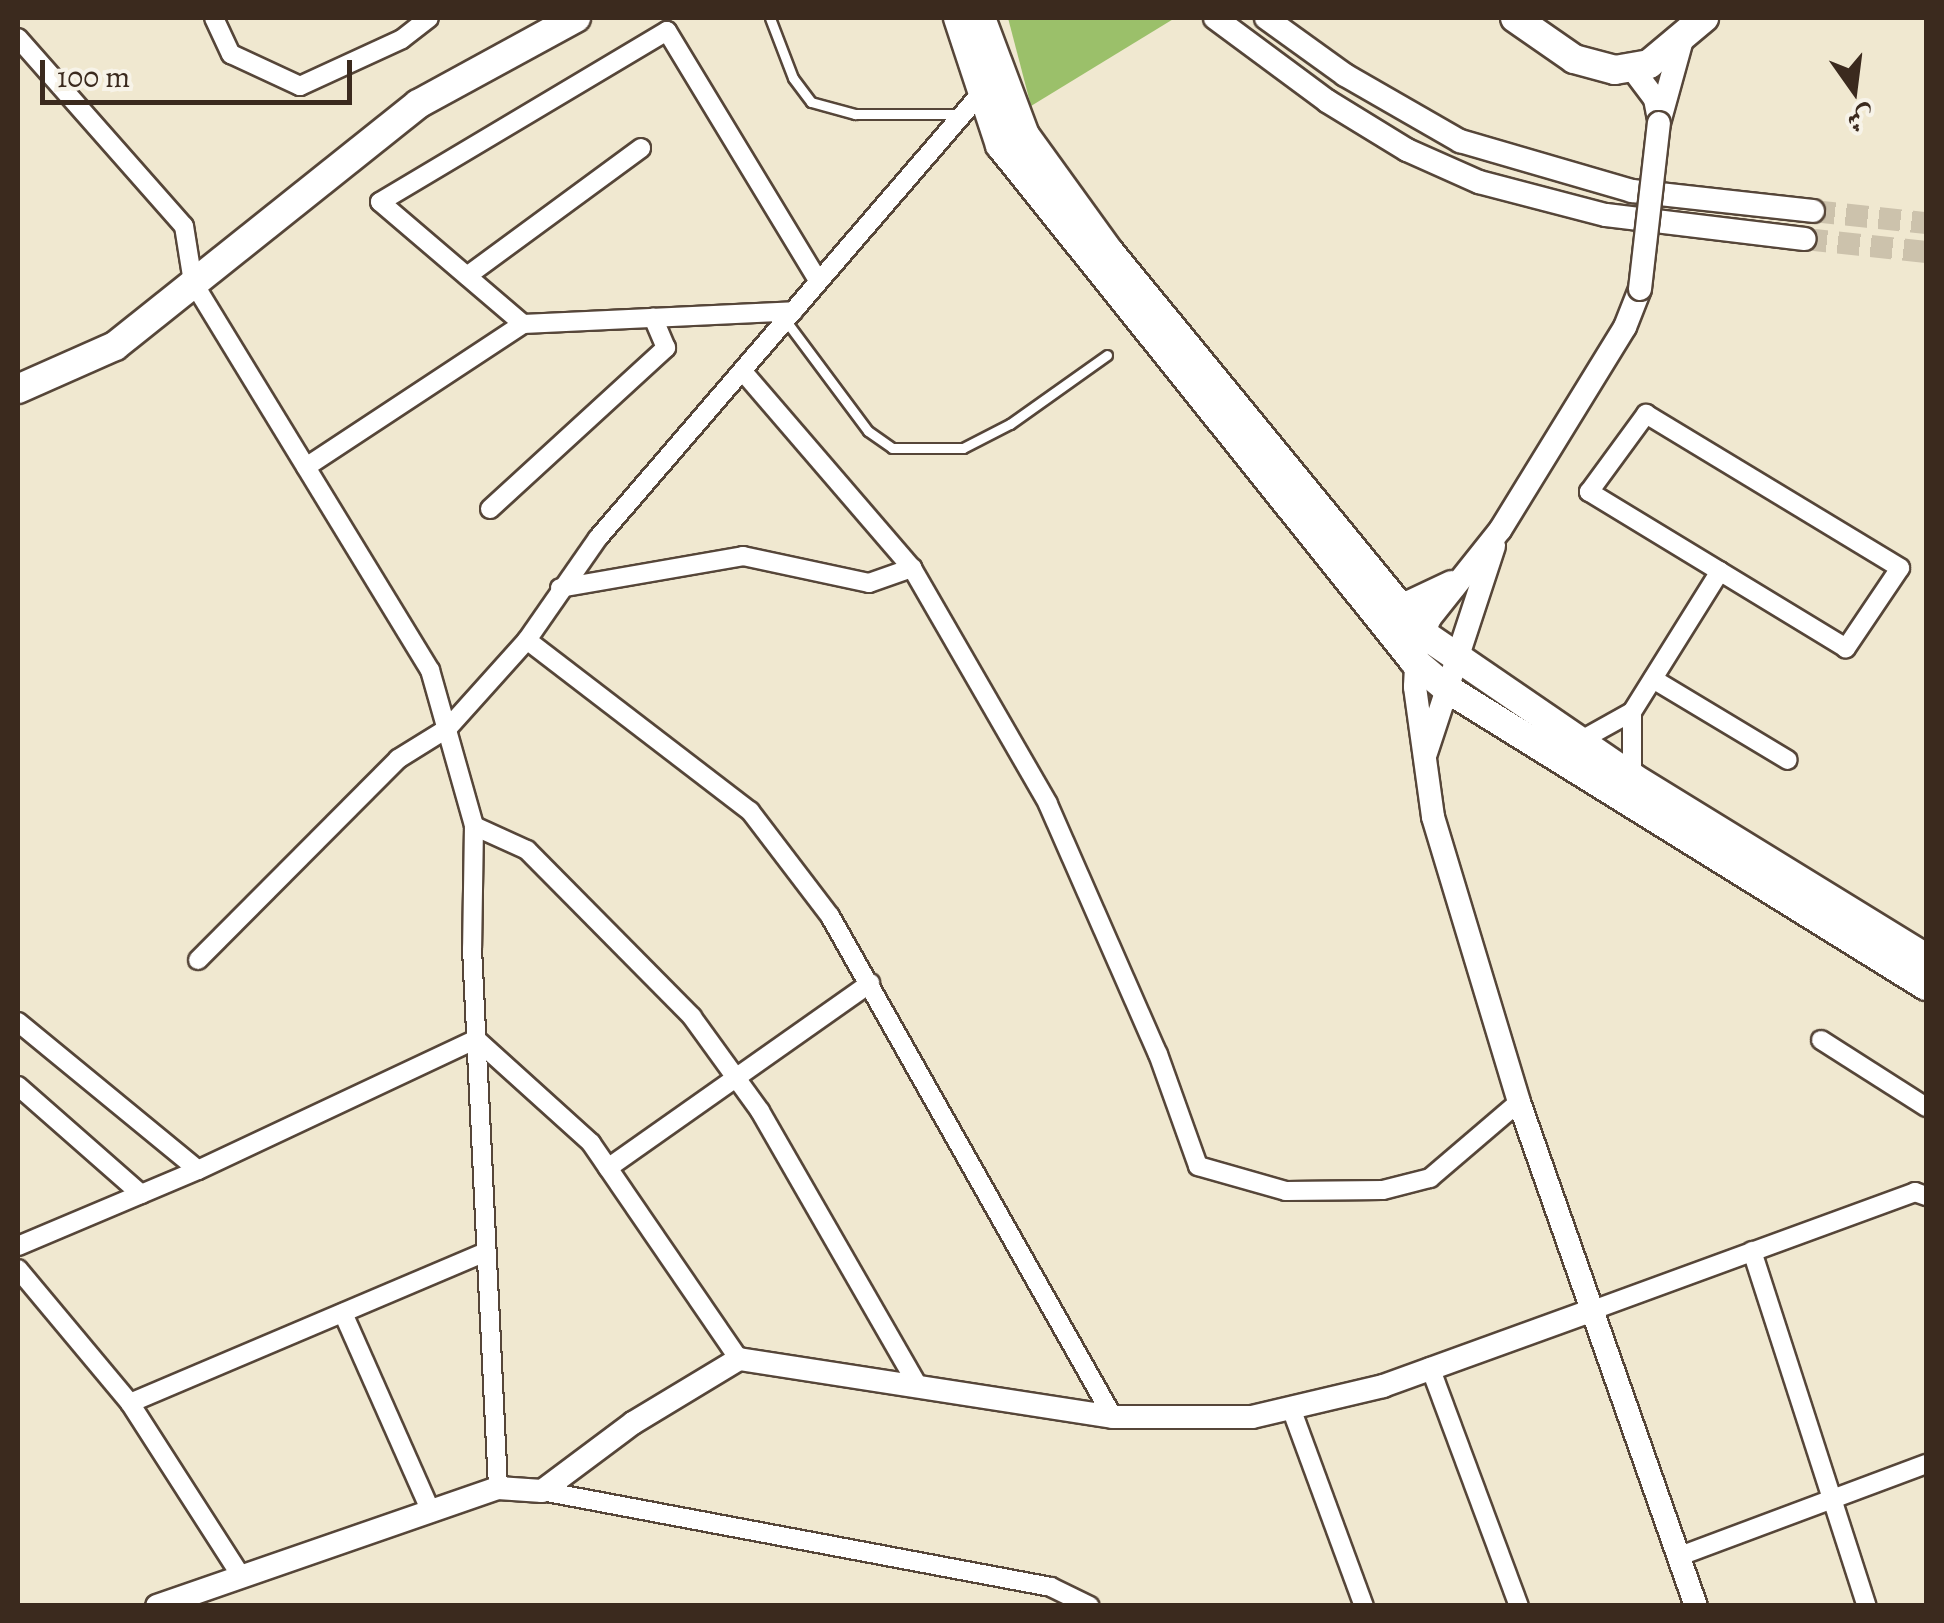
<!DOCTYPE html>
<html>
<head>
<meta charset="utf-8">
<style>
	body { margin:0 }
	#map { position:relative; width:1944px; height:1623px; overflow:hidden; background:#f0e8d0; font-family:Alegreya,Amiri,serif }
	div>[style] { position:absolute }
	.green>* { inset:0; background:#9bc06a }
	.secondary-tunnel>* { height:22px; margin-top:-11px; transform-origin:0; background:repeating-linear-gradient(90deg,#ccc2ac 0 22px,transparent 0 33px) }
	.roads { filter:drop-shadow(2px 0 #564639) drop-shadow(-2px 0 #564639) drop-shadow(0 2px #564639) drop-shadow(0 -2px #564639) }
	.lane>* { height:9px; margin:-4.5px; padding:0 4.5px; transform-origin:4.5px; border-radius:4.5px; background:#fff }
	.street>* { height:18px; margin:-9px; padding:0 9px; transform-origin:9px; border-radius:9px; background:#fff }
	.secondary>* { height:22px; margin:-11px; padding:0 11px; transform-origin:11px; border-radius:11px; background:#fff }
	.primary>* { height:28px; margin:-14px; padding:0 14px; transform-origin:14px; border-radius:14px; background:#fff }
	.bridges { filter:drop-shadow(2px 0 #564639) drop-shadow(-2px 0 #564639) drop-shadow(0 2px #564639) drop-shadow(0 -2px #564639) }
	.secondary-bridge>* { height:22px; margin:-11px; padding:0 11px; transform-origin:11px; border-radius:11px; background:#fff }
	span { translate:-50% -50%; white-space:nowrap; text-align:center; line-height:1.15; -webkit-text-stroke:8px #f7f3e8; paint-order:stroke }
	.frame { position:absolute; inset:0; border:20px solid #3b2a1e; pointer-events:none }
	.north { position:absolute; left:1804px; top:40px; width:100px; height:100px; -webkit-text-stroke:8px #f7f3e8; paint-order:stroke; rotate:166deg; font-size:28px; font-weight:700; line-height:40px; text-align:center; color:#3b2a1e }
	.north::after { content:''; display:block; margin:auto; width:35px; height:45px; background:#3b2a1e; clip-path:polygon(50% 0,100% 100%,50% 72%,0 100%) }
	.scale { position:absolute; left:40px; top:60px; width:312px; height:45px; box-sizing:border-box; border:5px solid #3b2a1e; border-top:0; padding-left:12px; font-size:30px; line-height:35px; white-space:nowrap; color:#3b2a1e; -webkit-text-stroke:8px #f7f3e8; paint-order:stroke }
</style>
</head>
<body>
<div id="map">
	<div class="green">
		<div style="clip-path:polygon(1008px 18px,1175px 18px,1031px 106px)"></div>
	</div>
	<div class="secondary-tunnel">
		<div style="left:1813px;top:211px;width:114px;rotate:6.1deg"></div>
		<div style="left:1805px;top:239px;width:122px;rotate:6.1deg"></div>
	</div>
	<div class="roads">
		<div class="lane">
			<div style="left:770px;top:18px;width:64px;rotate:69deg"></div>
			<div style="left:793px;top:78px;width:30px;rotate:53deg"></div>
			<div style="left:811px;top:102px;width:46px;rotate:15.3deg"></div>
			<div style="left:855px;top:114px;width:103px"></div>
			<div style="left:786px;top:321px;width:137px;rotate:53.3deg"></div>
			<div style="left:868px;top:431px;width:29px;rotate:35deg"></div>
			<div style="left:892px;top:448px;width:71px"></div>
			<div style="left:963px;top:448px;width:53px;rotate:-27.1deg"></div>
			<div style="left:1010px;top:424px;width:119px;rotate:-35.4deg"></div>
		</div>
		<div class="street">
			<div style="left:214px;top:18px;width:40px;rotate:65deg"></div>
			<div style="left:231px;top:54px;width:76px;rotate:24.9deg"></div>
			<div style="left:300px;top:86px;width:112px;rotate:-24.7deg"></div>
			<div style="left:402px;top:39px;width:34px;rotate:-38deg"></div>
			<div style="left:18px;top:38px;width:251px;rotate:48.6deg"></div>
			<div style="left:184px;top:226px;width:57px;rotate:80.9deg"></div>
			<div style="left:193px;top:282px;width:455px;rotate:58.6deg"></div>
			<div style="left:430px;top:670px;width:162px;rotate:74.2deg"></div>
			<div style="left:474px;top:826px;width:122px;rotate:90.9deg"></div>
			<div style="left:472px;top:948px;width:541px;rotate:87.24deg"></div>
			<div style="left:467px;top:276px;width:216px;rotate:-36.3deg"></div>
			<div style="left:523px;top:324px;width:188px;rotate:-139.5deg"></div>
			<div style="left:380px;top:202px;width:334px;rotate:-30.8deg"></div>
			<div style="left:667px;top:31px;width:291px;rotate:58.8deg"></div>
			<div style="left:745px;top:374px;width:256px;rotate:49.3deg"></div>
			<div style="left:912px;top:568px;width:272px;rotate:60deg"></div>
			<div style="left:1048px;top:804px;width:273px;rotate:66.3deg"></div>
			<div style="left:1158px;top:1054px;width:119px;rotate:70.3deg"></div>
			<div style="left:1198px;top:1166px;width:91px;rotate:15.9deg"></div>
			<div style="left:1286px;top:1191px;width:97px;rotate:-0.6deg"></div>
			<div style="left:1383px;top:1190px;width:49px;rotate:-14.3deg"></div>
			<div style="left:1430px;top:1178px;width:117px;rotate:-40.5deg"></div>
			<div style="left:1646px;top:414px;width:297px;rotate:31.2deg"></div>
			<div style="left:1900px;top:568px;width:97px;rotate:124deg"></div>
			<div style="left:1846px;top:648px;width:301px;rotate:-148.7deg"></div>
			<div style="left:1589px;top:492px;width:97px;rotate:-53.8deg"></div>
			<div style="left:306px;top:467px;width:260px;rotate:-33.4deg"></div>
			<div style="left:523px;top:324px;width:271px;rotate:-2.7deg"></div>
			<div style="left:490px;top:509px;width:239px;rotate:-42.5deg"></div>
			<div style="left:666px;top:348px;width:33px;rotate:-113deg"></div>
			<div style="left:560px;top:588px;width:186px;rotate:-9.9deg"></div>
			<div style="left:743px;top:556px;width:129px;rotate:12.1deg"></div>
			<div style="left:869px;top:583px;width:46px;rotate:-19.2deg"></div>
			<div style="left:527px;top:640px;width:281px;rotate:37.5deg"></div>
			<div style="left:750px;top:811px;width:132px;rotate:52.7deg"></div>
			<div style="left:830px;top:916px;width:575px;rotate:60.54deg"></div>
			<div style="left:1653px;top:679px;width:157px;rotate:31deg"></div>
			<div style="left:1576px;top:743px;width:64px;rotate:-29deg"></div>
			<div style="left:1632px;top:780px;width:68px;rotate:-90deg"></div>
			<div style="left:1632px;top:712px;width:166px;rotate:-58deg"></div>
			<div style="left:474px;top:826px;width:58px;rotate:24.4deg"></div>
			<div style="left:527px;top:850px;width:235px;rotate:45.3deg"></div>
			<div style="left:692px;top:1017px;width:116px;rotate:54.1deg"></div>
			<div style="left:760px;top:1111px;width:313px;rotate:60.1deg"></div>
			<div style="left:198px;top:960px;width:284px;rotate:-45.1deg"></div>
			<div style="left:398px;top:759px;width:59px;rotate:-31.8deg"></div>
			<div style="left:448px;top:728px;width:118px;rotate:-48.1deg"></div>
			<div style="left:527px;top:640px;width:124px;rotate:-55.2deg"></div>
			<div style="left:598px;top:538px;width:587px;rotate:-49.28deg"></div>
			<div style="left:18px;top:1022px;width:233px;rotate:39.4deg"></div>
			<div style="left:198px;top:1170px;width:195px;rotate:157.1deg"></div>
			<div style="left:1821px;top:1040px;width:125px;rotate:32.5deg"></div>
			<div style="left:18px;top:1086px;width:164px;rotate:41.3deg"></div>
			<div style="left:608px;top:1168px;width:321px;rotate:-35.2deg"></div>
			<div style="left:198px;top:1170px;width:307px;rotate:-25.2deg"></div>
			<div style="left:476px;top:1039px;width:155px;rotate:42.1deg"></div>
			<div style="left:591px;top:1143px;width:262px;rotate:55.6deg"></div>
			<div style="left:1752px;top:1251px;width:373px;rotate:72.1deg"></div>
			<div style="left:18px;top:1269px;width:175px;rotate:50.1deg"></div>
			<div style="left:1593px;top:1310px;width:343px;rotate:-20.1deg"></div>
			<div style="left:1915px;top:1192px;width:12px;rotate:20deg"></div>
			<div style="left:343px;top:1313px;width:218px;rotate:66.1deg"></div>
			<div style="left:1430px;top:1367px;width:255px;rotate:69.6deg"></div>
			<div style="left:1291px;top:1408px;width:211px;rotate:69.8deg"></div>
			<div style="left:542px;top:1491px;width:518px;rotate:10.68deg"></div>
			<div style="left:1051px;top:1587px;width:43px;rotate:26deg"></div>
			<div style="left:1680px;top:1556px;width:263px;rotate:-20.5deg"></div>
			<div style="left:241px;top:1576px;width:206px;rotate:-122.7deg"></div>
			<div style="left:130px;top:1403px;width:387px;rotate:-23deg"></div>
		</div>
		<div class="secondary">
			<div style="left:1215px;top:18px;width:139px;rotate:36.5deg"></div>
			<div style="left:1327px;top:101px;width:94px;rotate:31.5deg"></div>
			<div style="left:1407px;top:150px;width:79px;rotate:24deg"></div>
			<div style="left:1479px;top:182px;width:131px;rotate:14.6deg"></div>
			<div style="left:1606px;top:215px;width:200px;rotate:6.9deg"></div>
			<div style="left:1266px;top:18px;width:97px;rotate:35.8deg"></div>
			<div style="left:1345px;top:75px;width:133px;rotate:29.9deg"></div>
			<div style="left:1460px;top:141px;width:179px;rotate:16.2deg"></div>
			<div style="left:1632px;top:191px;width:182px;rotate:6.3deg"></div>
			<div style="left:1631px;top:67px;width:40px;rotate:53deg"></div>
			<div style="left:1655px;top:99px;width:21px;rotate:79deg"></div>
			<div style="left:1659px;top:123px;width:83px;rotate:-74.6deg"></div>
			<div style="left:1640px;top:289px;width:41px;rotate:111.5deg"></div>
			<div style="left:1625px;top:327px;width:238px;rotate:121.6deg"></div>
			<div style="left:1500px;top:530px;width:112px;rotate:128.5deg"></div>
			<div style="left:1430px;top:618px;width:33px;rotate:113deg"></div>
			<div style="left:1417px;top:648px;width:39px;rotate:93deg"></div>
			<div style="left:1415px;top:687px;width:131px;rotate:82.1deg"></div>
			<div style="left:1433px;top:817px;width:298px;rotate:73.2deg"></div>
			<div style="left:1519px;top:1102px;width:534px;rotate:70.65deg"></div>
			<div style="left:1426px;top:753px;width:218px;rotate:-71.8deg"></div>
			<div style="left:157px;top:1606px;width:361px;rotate:-19.1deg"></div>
			<div style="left:498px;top:1488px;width:44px;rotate:3.9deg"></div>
			<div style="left:542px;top:1491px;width:114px;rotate:-36.8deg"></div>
			<div style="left:633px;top:1423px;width:124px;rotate:-31.1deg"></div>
			<div style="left:739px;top:1359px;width:378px;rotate:8.8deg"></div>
			<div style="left:1113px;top:1417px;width:139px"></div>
			<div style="left:1252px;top:1417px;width:135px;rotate:-13.3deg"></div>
			<div style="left:1383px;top:1386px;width:223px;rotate:-19.9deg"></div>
		</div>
		<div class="primary">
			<div style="left:958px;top:18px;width:134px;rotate:71.7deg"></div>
			<div style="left:1000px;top:145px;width:662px;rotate:51.26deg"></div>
			<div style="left:1414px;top:661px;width:42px;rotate:40.2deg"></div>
			<div style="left:1446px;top:688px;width:565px;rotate:31.83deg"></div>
			<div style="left:981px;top:18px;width:125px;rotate:69.4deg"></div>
			<div style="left:1025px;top:135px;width:142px;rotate:54.2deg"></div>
			<div style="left:1108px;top:250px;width:495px;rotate:50.7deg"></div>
			<div style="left:1422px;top:633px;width:255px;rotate:34.4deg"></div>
			<div style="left:1632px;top:777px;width:345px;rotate:31.6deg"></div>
			<div style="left:1515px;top:18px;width:72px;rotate:34.8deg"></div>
			<div style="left:1574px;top:59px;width:42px;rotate:15deg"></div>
			<div style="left:1615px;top:70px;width:35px;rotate:-10deg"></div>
			<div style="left:1649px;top:64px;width:72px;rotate:-39.9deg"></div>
			<div style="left:18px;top:389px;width:106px;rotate:-23.9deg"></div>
			<div style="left:115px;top:346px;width:388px;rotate:-38.6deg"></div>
			<div style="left:418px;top:104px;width:180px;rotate:-28.6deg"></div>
			<div style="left:1401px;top:609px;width:56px;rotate:-25.2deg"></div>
		</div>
	</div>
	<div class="bridges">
		<div class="secondary-bridge">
			<div style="left:1640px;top:289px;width:167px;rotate:-83.5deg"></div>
		</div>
	</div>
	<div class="frame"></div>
	<div class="north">ش</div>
	<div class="scale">100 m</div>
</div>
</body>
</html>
